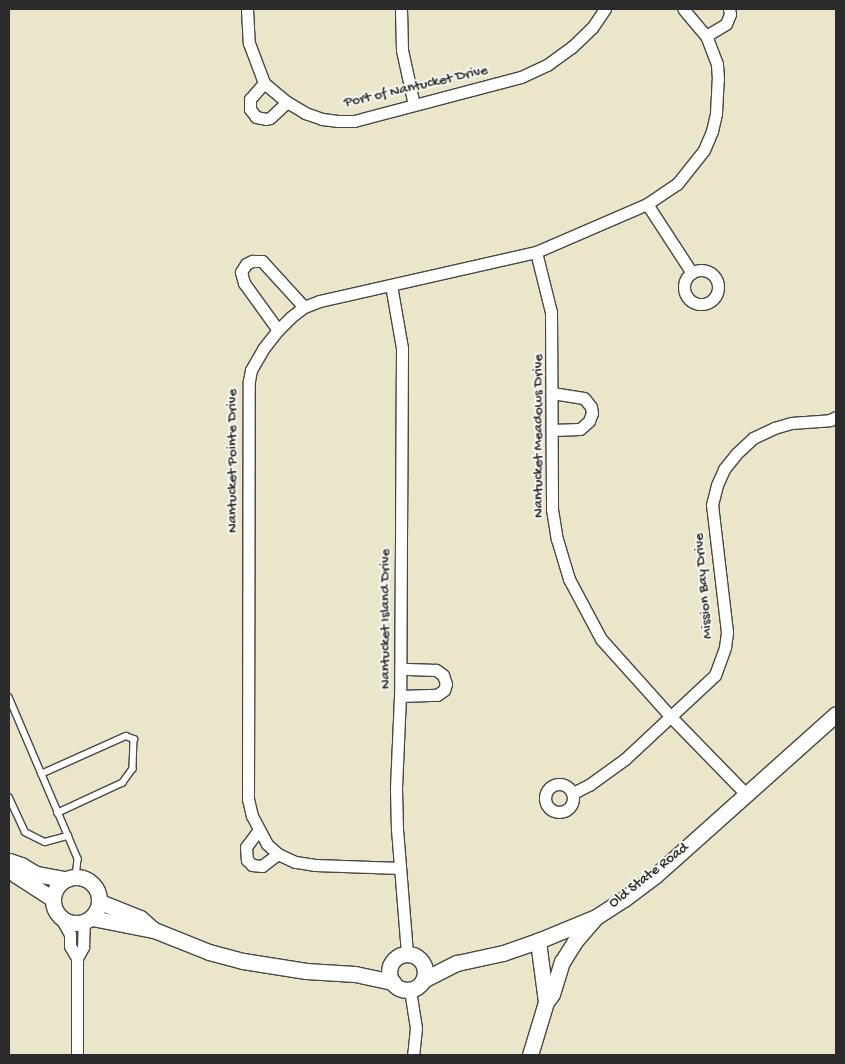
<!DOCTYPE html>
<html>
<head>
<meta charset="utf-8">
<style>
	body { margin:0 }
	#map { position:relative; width:845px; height:1064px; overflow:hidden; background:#ebe6c9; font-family:"Gochi Hand",sans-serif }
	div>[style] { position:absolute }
	.roads { filter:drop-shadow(1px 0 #484743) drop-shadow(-1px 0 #484743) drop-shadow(0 1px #484743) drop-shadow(0 -1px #484743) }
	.service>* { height:5.5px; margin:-2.75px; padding:0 2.75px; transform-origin:2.75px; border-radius:2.75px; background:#fff }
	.minor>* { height:11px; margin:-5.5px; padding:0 5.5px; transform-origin:5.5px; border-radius:5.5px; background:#fff }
	.minor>.ring { margin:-5.5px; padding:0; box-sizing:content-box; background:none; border:11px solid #fff; border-radius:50% }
	.tertiary>* { height:15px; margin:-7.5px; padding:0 7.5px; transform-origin:7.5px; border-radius:7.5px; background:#fff }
	.tertiary>.ring { margin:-7.5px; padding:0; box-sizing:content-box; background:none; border:15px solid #fff; border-radius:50% }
	span { translate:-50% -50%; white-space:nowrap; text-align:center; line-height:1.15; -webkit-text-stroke:4px #f6f6f2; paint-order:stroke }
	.street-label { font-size:15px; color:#2b2b2b }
	.frame { position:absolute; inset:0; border:10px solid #2b2b2b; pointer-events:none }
</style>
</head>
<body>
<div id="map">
	<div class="roads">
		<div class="service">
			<div style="left:9px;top:697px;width:176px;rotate:66.9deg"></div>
			<div style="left:78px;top:859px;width:18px;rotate:96deg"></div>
			<div style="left:41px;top:774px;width:93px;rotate:-24.1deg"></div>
			<div style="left:126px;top:736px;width:9px;rotate:21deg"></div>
			<div style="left:134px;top:739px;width:30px;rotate:92deg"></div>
			<div style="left:133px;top:769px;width:17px;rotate:126deg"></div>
			<div style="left:123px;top:783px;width:72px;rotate:155.2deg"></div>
			<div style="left:9px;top:797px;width:38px;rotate:65deg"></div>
			<div style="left:25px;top:832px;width:22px;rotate:27deg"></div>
			<div style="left:45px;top:842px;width:24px;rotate:-15deg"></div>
		</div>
		<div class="minor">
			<div style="left:247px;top:9px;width:34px;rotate:87deg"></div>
			<div style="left:249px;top:43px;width:43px;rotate:69.4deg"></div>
			<div style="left:264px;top:83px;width:30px;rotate:40deg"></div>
			<div style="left:287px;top:102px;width:21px;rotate:31deg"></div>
			<div style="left:305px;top:113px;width:18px;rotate:19deg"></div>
			<div style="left:322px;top:119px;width:16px;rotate:7deg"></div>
			<div style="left:338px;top:121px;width:16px"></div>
			<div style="left:354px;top:121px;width:173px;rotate:-14.8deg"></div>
			<div style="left:521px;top:77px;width:29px;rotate:-25deg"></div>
			<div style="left:547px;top:65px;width:31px;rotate:-36deg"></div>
			<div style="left:572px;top:47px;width:28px;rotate:-44deg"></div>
			<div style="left:592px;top:28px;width:23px;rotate:-56deg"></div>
			<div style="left:401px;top:9px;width:41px;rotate:88.6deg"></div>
			<div style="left:402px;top:50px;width:56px;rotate:77.7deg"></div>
			<div style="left:706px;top:36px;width:23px;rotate:-31deg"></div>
			<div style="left:726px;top:24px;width:11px;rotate:-68deg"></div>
			<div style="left:730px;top:14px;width:5px;rotate:-101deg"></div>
			<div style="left:264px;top:83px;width:21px;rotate:131deg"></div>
			<div style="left:250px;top:99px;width:10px;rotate:90deg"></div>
			<div style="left:250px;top:109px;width:10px;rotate:53deg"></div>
			<div style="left:256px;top:117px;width:10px;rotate:11deg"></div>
			<div style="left:266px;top:119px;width:4px;rotate:-14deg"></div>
			<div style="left:270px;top:118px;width:23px;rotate:-43deg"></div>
			<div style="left:647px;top:204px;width:82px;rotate:56.9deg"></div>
			<div style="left:536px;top:252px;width:62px;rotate:76deg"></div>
			<div style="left:551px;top:312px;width:197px;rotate:89.7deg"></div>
			<div style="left:552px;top:509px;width:30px;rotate:81deg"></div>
			<div style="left:557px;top:539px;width:42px;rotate:73.3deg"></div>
			<div style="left:569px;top:579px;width:68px;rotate:61.9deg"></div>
			<div style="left:601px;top:639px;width:106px;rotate:48.1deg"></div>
			<div style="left:672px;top:718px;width:106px;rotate:45.8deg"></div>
			<div class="ring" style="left:684px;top:270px;width:23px;height:23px"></div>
			<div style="left:391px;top:285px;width:64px;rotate:80.1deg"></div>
			<div style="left:402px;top:348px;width:348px;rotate:90.3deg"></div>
			<div style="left:400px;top:696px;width:93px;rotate:92.5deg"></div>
			<div style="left:396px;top:789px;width:40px;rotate:88.6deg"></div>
			<div style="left:397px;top:829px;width:125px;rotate:85.4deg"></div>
			<div style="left:278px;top:330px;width:58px;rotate:-125.9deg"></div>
			<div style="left:244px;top:283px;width:11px;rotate:-105deg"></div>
			<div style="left:241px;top:272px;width:9px;rotate:-58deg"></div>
			<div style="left:246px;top:264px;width:7px;rotate:-27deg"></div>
			<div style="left:252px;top:261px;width:10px"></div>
			<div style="left:262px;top:261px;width:62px;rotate:47.6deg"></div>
			<div style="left:552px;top:393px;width:32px;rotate:9deg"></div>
			<div style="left:584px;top:398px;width:11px;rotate:52deg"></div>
			<div style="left:591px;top:407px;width:6px;rotate:81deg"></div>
			<div style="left:592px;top:413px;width:9px;rotate:111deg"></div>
			<div style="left:589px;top:421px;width:12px;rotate:138deg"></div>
			<div style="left:580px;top:429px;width:28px;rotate:178deg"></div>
			<div style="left:400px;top:696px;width:37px;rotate:-2deg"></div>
			<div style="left:437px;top:695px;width:9px;rotate:-36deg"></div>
			<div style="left:444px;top:690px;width:6px;rotate:-72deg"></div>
			<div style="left:446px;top:684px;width:9px;rotate:-108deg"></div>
			<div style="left:443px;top:675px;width:9px;rotate:-144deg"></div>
			<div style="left:436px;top:670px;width:35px;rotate:-178deg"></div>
			<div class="ring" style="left:545px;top:784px;width:17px;height:17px"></div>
			<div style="left:573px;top:793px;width:18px;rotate:-27deg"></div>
			<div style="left:589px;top:785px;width:44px;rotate:-35.8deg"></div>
			<div style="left:625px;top:759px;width:123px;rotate:-43deg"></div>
			<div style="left:715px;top:675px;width:30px;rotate:-70deg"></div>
			<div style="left:725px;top:647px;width:15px;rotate:-82deg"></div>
			<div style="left:727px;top:632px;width:128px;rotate:-96.7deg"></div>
			<div style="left:712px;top:505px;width:21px;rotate:-76deg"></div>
			<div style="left:717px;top:485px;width:17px;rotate:-66deg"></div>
			<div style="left:724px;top:469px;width:19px;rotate:-51deg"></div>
			<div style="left:736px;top:454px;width:23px;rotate:-43deg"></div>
			<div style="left:753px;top:438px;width:23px;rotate:-25deg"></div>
			<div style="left:774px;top:428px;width:18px;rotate:-16deg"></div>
			<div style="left:791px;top:423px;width:39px;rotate:-4deg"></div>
			<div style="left:830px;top:420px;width:7px;rotate:-27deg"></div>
			<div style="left:258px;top:831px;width:20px;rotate:127deg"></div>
			<div style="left:246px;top:847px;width:13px;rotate:86deg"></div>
			<div style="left:247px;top:860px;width:7px;rotate:45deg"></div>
			<div style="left:252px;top:865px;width:10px;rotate:6deg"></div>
			<div style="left:262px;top:866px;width:20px;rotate:-37deg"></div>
			<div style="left:400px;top:868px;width:85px;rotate:-178deg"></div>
			<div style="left:315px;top:865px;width:20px;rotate:-171deg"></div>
			<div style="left:295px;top:862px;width:19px;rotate:-155deg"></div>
			<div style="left:278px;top:854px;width:15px;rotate:-138deg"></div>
			<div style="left:267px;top:844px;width:32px;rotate:-118deg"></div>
			<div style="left:252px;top:816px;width:17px;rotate:-103deg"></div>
			<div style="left:248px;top:799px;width:418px;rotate:-89.9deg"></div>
			<div style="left:249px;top:381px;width:11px;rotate:-80deg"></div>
			<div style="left:251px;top:370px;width:24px;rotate:-60deg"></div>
			<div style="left:263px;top:349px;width:24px;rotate:-52deg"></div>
			<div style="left:278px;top:330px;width:18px;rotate:-45deg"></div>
			<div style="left:291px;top:317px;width:16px;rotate:-38deg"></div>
			<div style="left:304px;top:307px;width:17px;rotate:-21deg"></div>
			<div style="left:320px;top:301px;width:221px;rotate:-12.8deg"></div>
			<div style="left:536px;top:252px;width:121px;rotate:-23.4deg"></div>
			<div style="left:647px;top:204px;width:36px;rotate:-34deg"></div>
			<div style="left:677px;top:184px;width:43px;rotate:-51.5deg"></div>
			<div style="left:704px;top:150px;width:21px;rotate:-67deg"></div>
			<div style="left:712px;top:131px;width:18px;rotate:-77deg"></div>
			<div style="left:716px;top:113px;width:34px;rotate:-87deg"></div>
			<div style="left:718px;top:79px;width:15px;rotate:-94deg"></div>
			<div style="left:717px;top:64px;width:30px;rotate:-111deg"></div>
			<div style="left:706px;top:36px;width:35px;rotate:-130deg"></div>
			<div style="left:61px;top:918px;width:18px;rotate:61deg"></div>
			<div style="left:70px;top:934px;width:12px;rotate:90deg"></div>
			<div style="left:70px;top:946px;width:14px;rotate:60deg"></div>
			<div style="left:410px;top:990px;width:38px;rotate:81deg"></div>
			<div style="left:416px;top:1028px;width:27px;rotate:96deg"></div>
			<div style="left:77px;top:1055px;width:97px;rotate:-90deg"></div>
			<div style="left:77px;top:958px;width:13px;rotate:-61deg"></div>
			<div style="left:83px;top:947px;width:24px;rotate:-88deg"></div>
		</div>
		<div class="tertiary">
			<div style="left:9px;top:861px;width:13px;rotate:18deg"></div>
			<div style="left:21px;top:865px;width:17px;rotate:31deg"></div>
			<div style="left:36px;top:874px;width:29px;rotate:10deg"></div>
			<div style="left:9px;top:861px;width:16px;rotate:63deg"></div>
			<div style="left:16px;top:875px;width:44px;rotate:33deg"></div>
			<div class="ring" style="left:53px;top:877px;width:31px;height:31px"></div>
			<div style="left:100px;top:902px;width:43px;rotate:21.8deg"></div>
			<div style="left:140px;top:918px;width:18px;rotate:41deg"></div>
			<div style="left:92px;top:918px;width:63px;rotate:11deg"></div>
			<div style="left:154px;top:930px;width:59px;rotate:21.8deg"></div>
			<div style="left:209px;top:952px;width:35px;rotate:15deg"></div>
			<div style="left:243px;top:961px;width:64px;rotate:9deg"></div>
			<div style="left:306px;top:971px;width:49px;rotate:3.5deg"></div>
			<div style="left:355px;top:974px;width:39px;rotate:12deg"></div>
			<div class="ring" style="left:389px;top:954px;width:21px;height:21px"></div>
			<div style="left:423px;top:980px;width:38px;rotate:-27deg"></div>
			<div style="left:457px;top:963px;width:47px;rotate:-12.3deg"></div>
			<div style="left:503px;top:953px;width:37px;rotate:-19deg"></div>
			<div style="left:538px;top:941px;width:63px;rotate:-22.5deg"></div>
			<div style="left:596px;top:917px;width:33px;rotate:-33deg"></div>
			<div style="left:624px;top:899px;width:40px;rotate:-37deg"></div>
			<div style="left:656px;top:875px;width:241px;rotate:-41.8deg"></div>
			<div style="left:546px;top:1002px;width:10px;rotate:-53deg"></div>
			<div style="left:552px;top:994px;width:34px;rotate:-73deg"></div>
			<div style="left:562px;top:962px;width:25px;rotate:-58deg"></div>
			<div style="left:575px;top:941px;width:28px;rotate:-49deg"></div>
			<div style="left:530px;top:1055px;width:55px;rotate:-73.2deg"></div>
			<div style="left:546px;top:1002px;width:62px;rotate:-97.5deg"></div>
		</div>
	</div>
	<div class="street-label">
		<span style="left:416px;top:87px;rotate:-13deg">Port of Nantucket Drive</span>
		<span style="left:539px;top:436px;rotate:-90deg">Nantucket Meadows Drive</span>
		<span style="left:233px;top:461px;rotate:-90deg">Nantucket Pointe Drive</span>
		<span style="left:704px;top:586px;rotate:-95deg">Mission Bay Drive</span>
		<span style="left:386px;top:619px;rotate:-90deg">Nantucket Island Drive</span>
		<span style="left:649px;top:876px;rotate:-38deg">Old State Road</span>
	</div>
	<div class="frame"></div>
</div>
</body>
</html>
